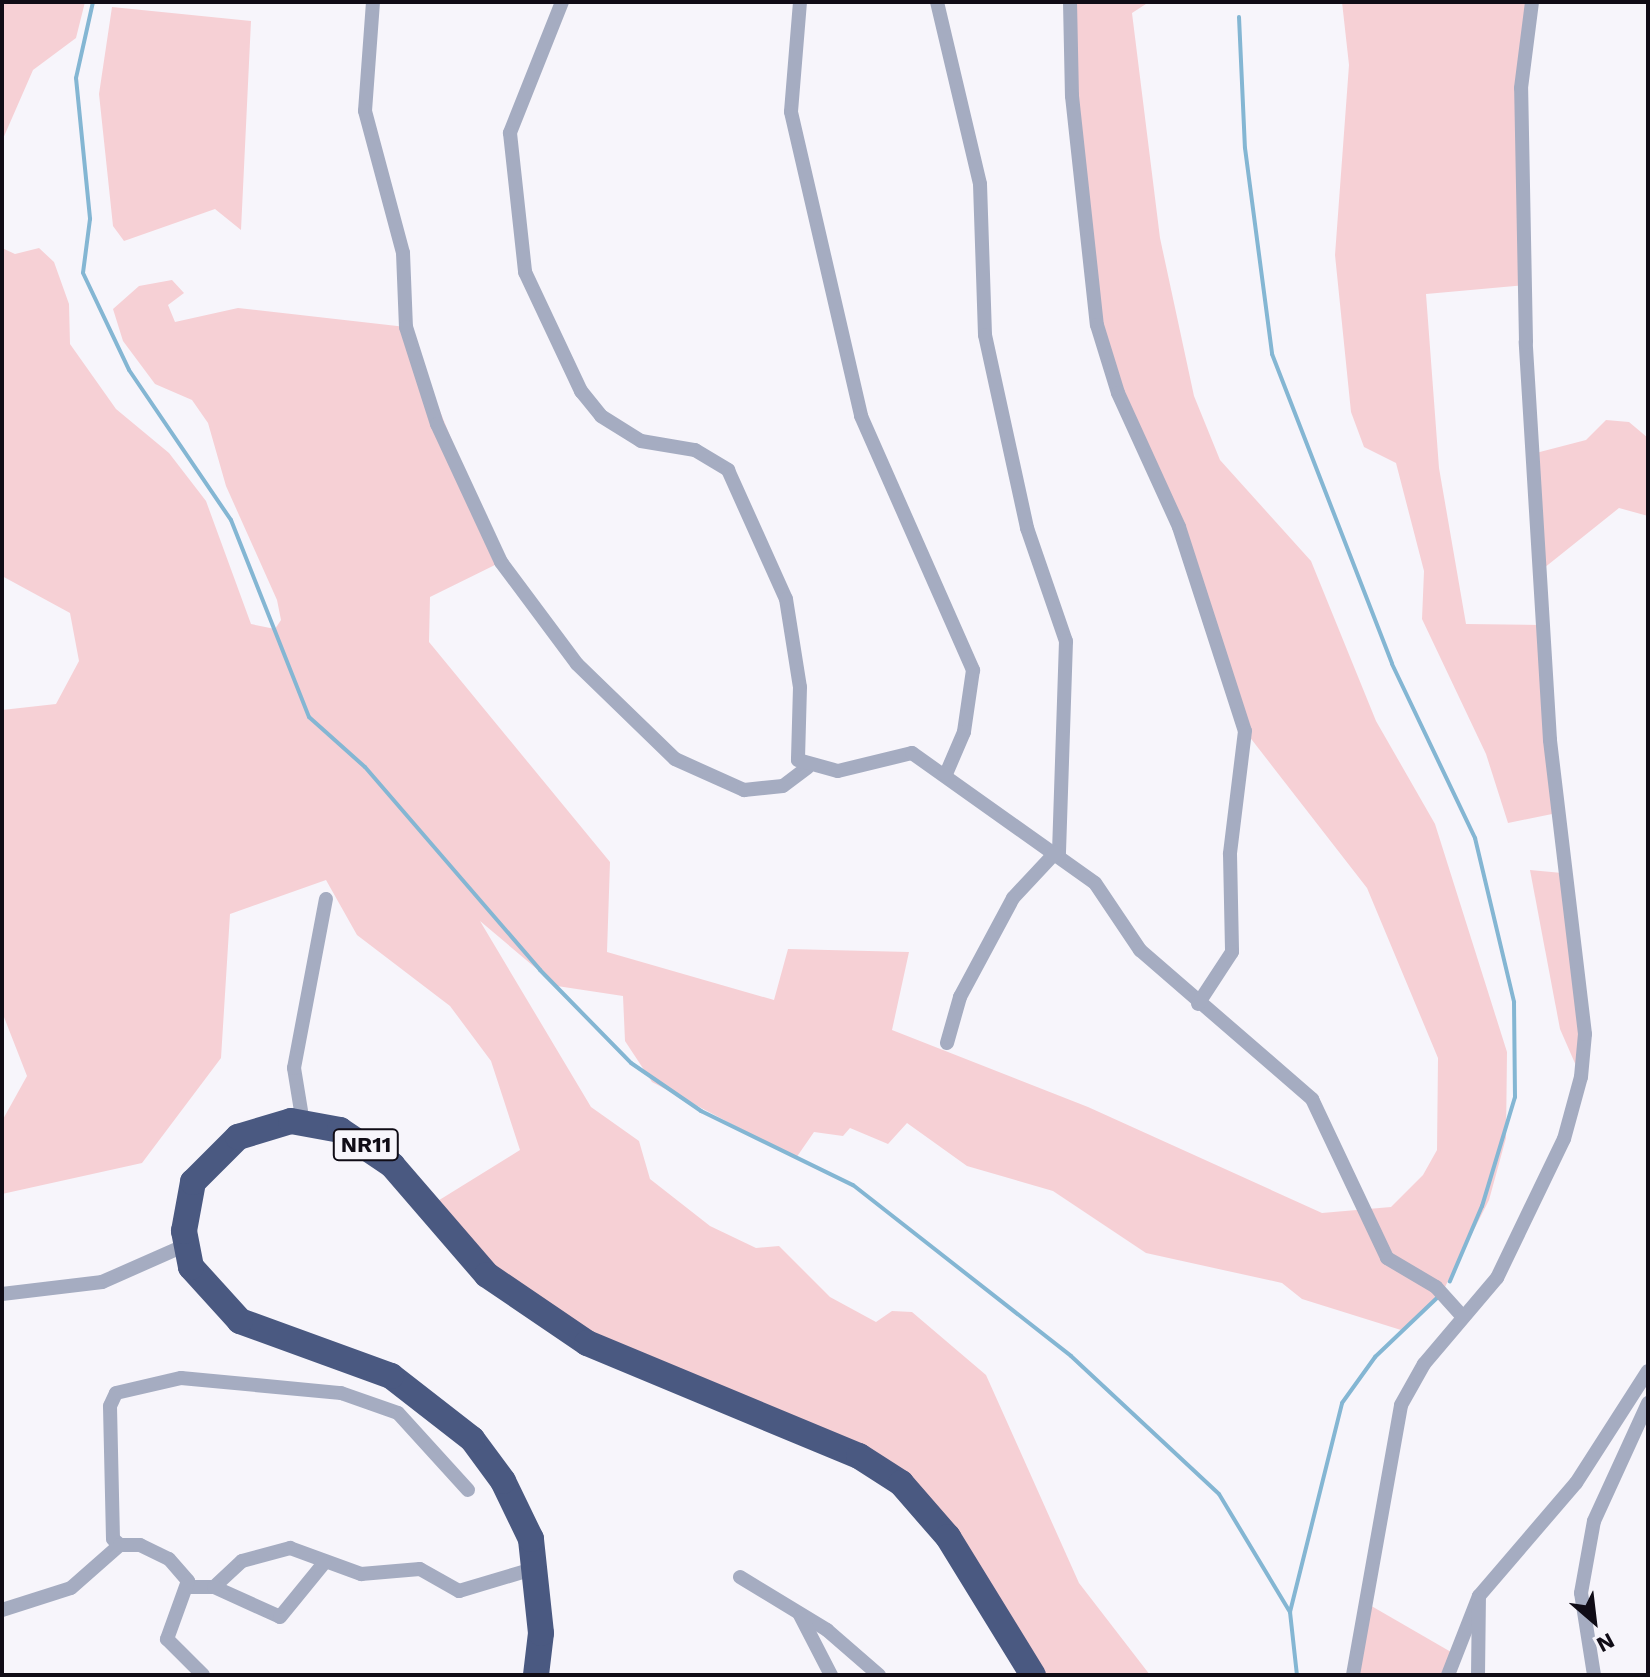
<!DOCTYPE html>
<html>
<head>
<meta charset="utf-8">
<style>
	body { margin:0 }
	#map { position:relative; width:1650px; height:1677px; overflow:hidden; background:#f7f5fb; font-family:"Work Sans",sans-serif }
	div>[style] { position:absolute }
	.green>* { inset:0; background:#f6d0d5 }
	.stream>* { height:4px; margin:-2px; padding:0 2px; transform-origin:2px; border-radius:2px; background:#84b6d3 }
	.street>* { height:14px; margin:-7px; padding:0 7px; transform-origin:7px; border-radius:7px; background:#a5acc1 }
	.highway>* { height:26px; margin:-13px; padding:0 13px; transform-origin:13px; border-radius:13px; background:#4a5981 }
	span { translate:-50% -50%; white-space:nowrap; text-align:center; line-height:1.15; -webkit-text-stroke:6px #f7f5fb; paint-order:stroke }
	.shield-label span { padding:2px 6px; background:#f7f5fb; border:2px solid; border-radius:6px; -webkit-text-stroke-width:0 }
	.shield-label { font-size:22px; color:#100c16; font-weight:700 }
	.frame { position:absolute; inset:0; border:4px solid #100c16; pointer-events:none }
	.north { position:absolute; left:1554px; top:1581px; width:80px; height:80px; -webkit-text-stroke:6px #f7f5fb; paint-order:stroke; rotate:152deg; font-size:22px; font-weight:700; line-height:32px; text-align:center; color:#100c16 }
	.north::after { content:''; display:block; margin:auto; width:28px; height:36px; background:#100c16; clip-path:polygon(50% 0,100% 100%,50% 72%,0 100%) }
</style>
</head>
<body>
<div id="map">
	<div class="green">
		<div style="clip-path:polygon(2px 2px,85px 2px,76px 38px,33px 70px,2px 141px)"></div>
		<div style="clip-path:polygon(1070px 2px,1149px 2px,1132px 13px,1160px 238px,1194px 396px,1220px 460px,1311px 561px,1376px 721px,1435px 824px,1507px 1052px,1506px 1138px,1489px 1200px,1442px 1293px,1401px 1330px,1302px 1299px,1282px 1283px,1146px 1253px,1053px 1191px,967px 1166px,907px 1123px,888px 1144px,850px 1128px,843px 1136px,814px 1132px,796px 1158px,652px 1082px,625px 1041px,623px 996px,557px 986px,480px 921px,591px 1107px,639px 1141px,650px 1179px,710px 1226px,756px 1248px,779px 1246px,830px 1297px,876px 1322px,892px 1311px,912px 1312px,986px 1375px,1079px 1583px,1150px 1675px,1033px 1675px,901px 1483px,514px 1295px,428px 1207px,520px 1150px,491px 1061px,450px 1006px,357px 935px,326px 880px,230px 914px,221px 1058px,142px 1163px,2px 1194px,2px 1121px,27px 1076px,2px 1012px,2px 710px,56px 704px,79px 661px,70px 613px,2px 576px,2px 248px,15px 254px,39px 248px,54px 262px,69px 304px,70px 344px,116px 409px,169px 453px,206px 501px,251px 624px,275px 629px,281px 620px,277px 600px,226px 486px,208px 423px,192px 400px,155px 384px,123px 341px,113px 309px,139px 286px,172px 280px,184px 293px,168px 305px,175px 322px,238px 308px,406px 327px,501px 562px,430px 597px,429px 642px,610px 862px,607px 952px,774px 1000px,788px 949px,909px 952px,892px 1030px,1088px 1107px,1322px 1213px,1391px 1207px,1423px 1175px,1437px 1150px,1438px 1058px,1367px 888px,1245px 731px,1179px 527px,1097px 325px)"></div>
		<div style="clip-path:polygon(1342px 2px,1532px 2px,1522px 60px,1526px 285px,1426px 294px,1439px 468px,1466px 624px,1542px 625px,1557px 813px,1508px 823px,1486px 754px,1422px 619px,1424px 571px,1396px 463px,1364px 447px,1351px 412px,1335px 255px,1349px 65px)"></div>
		<div style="clip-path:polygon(112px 7px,251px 21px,241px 230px,215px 209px,124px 241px,113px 226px,99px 94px)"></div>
		<div style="clip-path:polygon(1606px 420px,1629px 422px,1648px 438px,1648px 516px,1619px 508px,1539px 572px,1532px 454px,1586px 440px)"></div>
		<div style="clip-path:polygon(1530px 870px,1562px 873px,1580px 982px,1581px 1077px,1560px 1029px)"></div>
		<div style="clip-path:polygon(1361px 1600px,1451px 1652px,1443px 1675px,1353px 1675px)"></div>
	</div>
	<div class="stream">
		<div style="left:93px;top:2px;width:78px;rotate:102.6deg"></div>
		<div style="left:76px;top:78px;width:142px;rotate:84.3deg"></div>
		<div style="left:90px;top:219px;width:54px;rotate:97.4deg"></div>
		<div style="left:83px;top:273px;width:107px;rotate:64.6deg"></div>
		<div style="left:129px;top:370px;width:181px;rotate:55.8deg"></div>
		<div style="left:231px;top:520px;width:212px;rotate:68.4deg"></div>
		<div style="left:309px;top:717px;width:75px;rotate:41.8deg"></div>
		<div style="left:365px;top:767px;width:268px;rotate:49.2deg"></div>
		<div style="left:540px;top:970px;width:130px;rotate:45.6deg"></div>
		<div style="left:631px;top:1063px;width:85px;rotate:34.4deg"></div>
		<div style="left:701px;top:1111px;width:169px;rotate:26deg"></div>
		<div style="left:853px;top:1185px;width:277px;rotate:38.1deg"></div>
		<div style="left:1071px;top:1356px;width:202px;rotate:43deg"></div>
		<div style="left:1219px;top:1494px;width:138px;rotate:59deg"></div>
		<div style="left:1290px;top:1612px;width:63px;rotate:83.7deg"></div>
		<div style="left:1239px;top:17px;width:131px;rotate:87.4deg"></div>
		<div style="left:1245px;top:148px;width:208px;rotate:82.5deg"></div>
		<div style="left:1272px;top:354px;width:332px;rotate:68.8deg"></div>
		<div style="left:1392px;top:664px;width:193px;rotate:64.5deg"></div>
		<div style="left:1475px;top:838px;width:169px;rotate:76.6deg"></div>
		<div style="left:1514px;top:1002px;width:95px;rotate:89.4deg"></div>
		<div style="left:1515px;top:1097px;width:114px;rotate:106.8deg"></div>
		<div style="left:1482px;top:1206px;width:82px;rotate:113.1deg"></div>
		<div style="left:1290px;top:1612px;width:215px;rotate:-76deg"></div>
		<div style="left:1342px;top:1403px;width:57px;rotate:-54.3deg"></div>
		<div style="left:1375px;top:1357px;width:88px;rotate:-43.6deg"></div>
	</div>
	<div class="street">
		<div style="left:373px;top:2px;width:109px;rotate:94.2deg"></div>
		<div style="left:365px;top:111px;width:147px;rotate:75deg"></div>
		<div style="left:403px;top:253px;width:74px;rotate:87.7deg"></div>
		<div style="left:406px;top:327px;width:102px;rotate:72.3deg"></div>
		<div style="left:437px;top:424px;width:152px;rotate:65.1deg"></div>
		<div style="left:501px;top:562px;width:127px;rotate:53.3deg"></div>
		<div style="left:577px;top:664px;width:136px;rotate:44.1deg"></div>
		<div style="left:675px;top:759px;width:76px;rotate:24.2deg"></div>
		<div style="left:744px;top:790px;width:39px;rotate:-6deg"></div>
		<div style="left:783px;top:786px;width:30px;rotate:-37deg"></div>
		<div style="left:562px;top:2px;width:141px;rotate:111.7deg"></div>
		<div style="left:510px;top:133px;width:140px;rotate:83.8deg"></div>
		<div style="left:525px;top:272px;width:132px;rotate:64.8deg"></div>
		<div style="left:581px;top:391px;width:32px;rotate:51deg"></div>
		<div style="left:601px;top:416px;width:47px;rotate:32deg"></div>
		<div style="left:641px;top:441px;width:55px;rotate:9.5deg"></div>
		<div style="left:695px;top:450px;width:39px;rotate:31deg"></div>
		<div style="left:728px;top:470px;width:141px;rotate:65.8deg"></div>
		<div style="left:786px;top:599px;width:89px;rotate:81deg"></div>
		<div style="left:800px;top:687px;width:73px;rotate:91.6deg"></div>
		<div style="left:798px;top:760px;width:41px;rotate:15.4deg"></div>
		<div style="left:838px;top:771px;width:76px;rotate:-13.7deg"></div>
		<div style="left:912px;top:753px;width:224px;rotate:35.4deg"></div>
		<div style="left:1095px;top:883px;width:81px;rotate:56.1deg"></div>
		<div style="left:1140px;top:950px;width:228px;rotate:40.9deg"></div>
		<div style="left:1312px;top:1099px;width:176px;rotate:64.7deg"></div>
		<div style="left:1387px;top:1258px;width:57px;rotate:30.6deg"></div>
		<div style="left:1436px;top:1287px;width:40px;rotate:48deg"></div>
		<div style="left:800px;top:2px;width:110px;rotate:94.7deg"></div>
		<div style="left:791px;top:112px;width:312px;rotate:77deg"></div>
		<div style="left:861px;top:416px;width:278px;rotate:66.2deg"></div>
		<div style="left:973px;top:670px;width:63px;rotate:98.3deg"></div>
		<div style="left:964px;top:732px;width:46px;rotate:113.2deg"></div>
		<div style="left:937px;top:2px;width:187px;rotate:76.7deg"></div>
		<div style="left:980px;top:184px;width:151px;rotate:88.1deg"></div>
		<div style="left:985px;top:335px;width:198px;rotate:77.7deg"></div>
		<div style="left:1027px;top:528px;width:120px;rotate:71deg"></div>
		<div style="left:1066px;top:641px;width:214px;rotate:91.9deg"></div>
		<div style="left:1070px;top:2px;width:94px;rotate:88.8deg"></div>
		<div style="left:1072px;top:96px;width:230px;rotate:83.8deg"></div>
		<div style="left:1097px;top:325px;width:71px;rotate:72.8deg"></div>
		<div style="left:1118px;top:393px;width:147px;rotate:65.5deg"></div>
		<div style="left:1179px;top:527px;width:214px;rotate:72.1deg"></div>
		<div style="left:1245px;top:731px;width:124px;rotate:97deg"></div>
		<div style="left:1230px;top:854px;width:98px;rotate:88.8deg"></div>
		<div style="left:1232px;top:952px;width:62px;rotate:123.2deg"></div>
		<div style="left:947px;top:1043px;width:48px;rotate:-74.2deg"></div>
		<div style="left:960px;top:997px;width:112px;rotate:-61.8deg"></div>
		<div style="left:1013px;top:898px;width:62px;rotate:-47deg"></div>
		<div style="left:303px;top:1123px;width:56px;rotate:-99.3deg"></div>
		<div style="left:294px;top:1068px;width:172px;rotate:-79.3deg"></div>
		<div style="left:2px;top:1294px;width:101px;rotate:-6.8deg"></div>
		<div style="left:102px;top:1282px;width:92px;rotate:-23.8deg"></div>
		<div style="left:120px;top:1545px;width:9px;rotate:-139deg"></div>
		<div style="left:113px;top:1539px;width:133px;rotate:-91.3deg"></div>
		<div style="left:110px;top:1406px;width:14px;rotate:-65deg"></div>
		<div style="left:116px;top:1393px;width:67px;rotate:-13deg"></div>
		<div style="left:181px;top:1378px;width:161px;rotate:5.4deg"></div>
		<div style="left:341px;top:1393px;width:60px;rotate:19.3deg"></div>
		<div style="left:398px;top:1413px;width:104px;rotate:47.7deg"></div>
		<div style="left:740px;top:1577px;width:102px;rotate:31.3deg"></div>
		<div style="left:827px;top:1630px;width:69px;rotate:40.9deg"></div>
		<div style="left:188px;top:1587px;width:26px"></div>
		<div style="left:214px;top:1587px;width:38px;rotate:-43deg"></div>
		<div style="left:242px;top:1561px;width:50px;rotate:-15.2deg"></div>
		<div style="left:290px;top:1548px;width:76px;rotate:20.1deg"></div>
		<div style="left:361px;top:1574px;width:59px;rotate:-4.8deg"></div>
		<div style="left:420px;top:1569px;width:45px;rotate:29.4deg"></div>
		<div style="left:459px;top:1591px;width:80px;rotate:-16.6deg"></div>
		<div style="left:214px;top:1587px;width:72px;rotate:24.4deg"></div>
		<div style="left:280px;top:1617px;width:70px;rotate:-50.8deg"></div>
		<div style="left:2px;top:1610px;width:72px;rotate:-17.7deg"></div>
		<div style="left:71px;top:1588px;width:65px;rotate:-41.3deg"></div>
		<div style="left:120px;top:1545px;width:20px"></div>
		<div style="left:140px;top:1545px;width:32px;rotate:26deg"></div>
		<div style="left:169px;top:1559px;width:29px;rotate:49deg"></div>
		<div style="left:188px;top:1581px;width:62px;rotate:109.9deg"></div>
		<div style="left:167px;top:1639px;width:51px;rotate:45deg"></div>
		<div style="left:800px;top:1615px;width:68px;rotate:62.7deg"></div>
		<div style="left:1353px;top:1675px;width:274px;rotate:-79.9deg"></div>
		<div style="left:1401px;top:1405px;width:47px;rotate:-60.7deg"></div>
		<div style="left:1424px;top:1364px;width:113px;rotate:-49.7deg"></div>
		<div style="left:1497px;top:1278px;width:154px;rotate:-64.3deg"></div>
		<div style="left:1564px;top:1139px;width:64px;rotate:-74.7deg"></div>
		<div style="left:1581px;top:1077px;width:43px;rotate:-84.7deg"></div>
		<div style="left:1585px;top:1034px;width:296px;rotate:-96.8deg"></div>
		<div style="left:1550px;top:740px;width:399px;rotate:-93.5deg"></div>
		<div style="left:1526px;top:342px;width:254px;rotate:-91.1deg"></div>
		<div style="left:1521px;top:88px;width:87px;rotate:-82.7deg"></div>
		<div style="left:1448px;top:1675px;width:85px;rotate:-68.6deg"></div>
		<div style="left:1479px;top:1596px;width:149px;rotate:-49.4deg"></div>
		<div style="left:1576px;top:1483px;width:133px;rotate:-57.3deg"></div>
		<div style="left:1478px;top:1675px;width:78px;rotate:-89.3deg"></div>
		<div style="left:1594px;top:1675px;width:83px;rotate:-99deg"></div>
		<div style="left:1581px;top:1593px;width:73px;rotate:-79.8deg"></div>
		<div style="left:1594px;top:1521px;width:130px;rotate:-65.4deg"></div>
	</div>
	<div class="highway">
		<div style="left:536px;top:1675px;width:42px;rotate:-83.2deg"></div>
		<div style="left:541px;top:1633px;width:95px;rotate:-96.1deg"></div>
		<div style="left:531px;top:1539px;width:64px;rotate:-115.8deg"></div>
		<div style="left:503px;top:1481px;width:52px;rotate:-126.4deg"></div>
		<div style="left:472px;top:1439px;width:103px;rotate:-142.1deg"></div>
		<div style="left:391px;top:1376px;width:161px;rotate:-160deg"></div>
		<div style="left:240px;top:1321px;width:73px;rotate:-132.2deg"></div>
		<div style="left:191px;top:1267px;width:37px;rotate:-101deg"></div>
		<div style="left:184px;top:1231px;width:50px;rotate:-79.6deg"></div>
		<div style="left:193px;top:1182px;width:64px;rotate:-45deg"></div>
		<div style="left:238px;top:1137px;width:55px;rotate:-16.8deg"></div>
		<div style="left:291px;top:1121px;width:50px;rotate:10.4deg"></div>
		<div style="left:340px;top:1130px;width:63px;rotate:33.9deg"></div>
		<div style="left:392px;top:1165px;width:145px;rotate:49.2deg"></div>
		<div style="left:487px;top:1275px;width:121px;rotate:34.2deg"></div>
		<div style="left:587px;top:1343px;width:295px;rotate:22.6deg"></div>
		<div style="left:859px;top:1456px;width:50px;rotate:32.7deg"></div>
		<div style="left:901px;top:1483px;width:72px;rotate:49deg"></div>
		<div style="left:948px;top:1537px;width:162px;rotate:58.4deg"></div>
	</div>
	<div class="shield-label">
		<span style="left:366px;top:1145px">NR11</span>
	</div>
	<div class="frame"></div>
	<div class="north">N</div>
</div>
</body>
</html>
